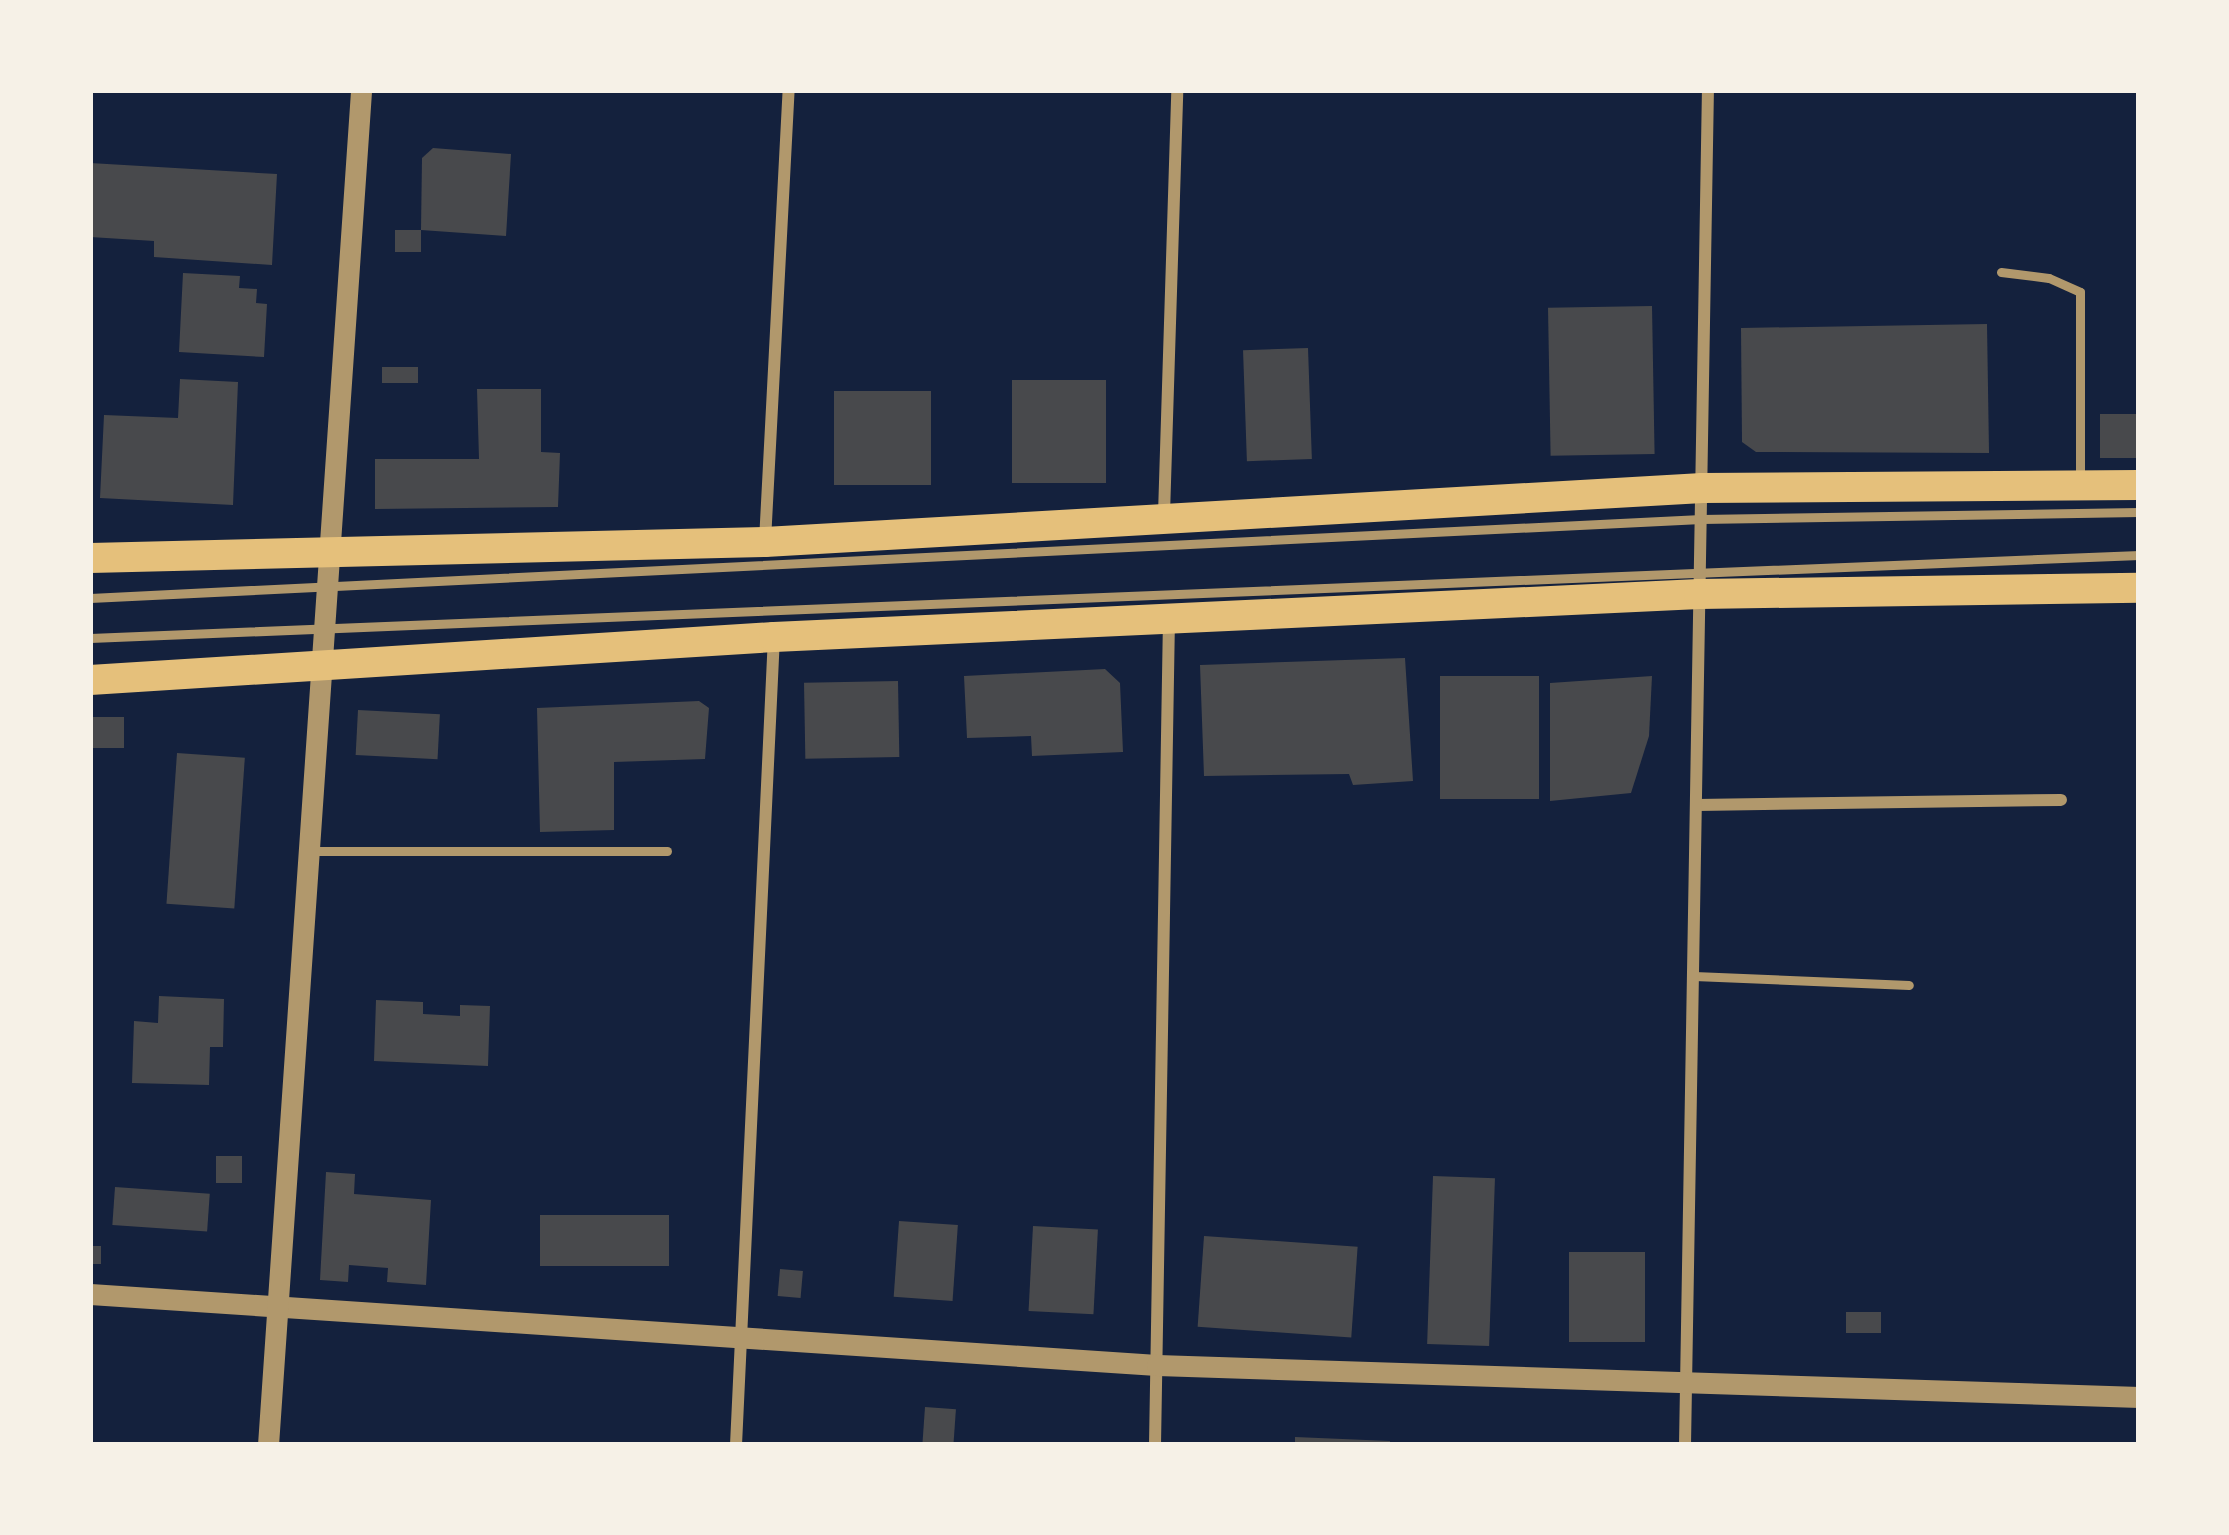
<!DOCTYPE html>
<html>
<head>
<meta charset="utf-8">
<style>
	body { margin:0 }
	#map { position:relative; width:2229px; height:1535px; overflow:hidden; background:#14213d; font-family:"PT Sans",sans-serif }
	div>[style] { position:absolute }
	.building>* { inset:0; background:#48494c; transform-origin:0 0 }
	.service>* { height:9px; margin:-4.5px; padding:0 4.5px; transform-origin:4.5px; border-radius:4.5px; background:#b1986c }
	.minor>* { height:12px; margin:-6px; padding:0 6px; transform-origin:6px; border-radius:6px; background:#b1986c }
	.tertiary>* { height:21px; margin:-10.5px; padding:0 10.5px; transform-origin:10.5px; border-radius:10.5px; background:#b1986c }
	.primary>* { height:30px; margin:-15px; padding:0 15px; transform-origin:15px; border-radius:15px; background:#e5c07b }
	span { translate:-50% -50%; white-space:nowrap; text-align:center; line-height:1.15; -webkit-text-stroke:10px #f6f1e7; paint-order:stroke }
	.frame { position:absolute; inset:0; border:93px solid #f6f1e7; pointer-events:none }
</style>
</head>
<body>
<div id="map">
	<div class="building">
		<div style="clip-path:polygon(433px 148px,511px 154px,506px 236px,421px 230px,422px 158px)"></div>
		<div style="clip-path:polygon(90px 163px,277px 174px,272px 265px,154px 257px,154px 241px,90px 237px)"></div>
		<div style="left:395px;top:230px;width:26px;height:22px"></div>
		<div style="clip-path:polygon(183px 273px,240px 276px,239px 288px,257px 289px,256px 303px,267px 304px,264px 357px,179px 352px)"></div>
		<div style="left:1652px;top:306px;width:148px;height:104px;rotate:89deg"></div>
		<div style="clip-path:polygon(1987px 324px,1989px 453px,1756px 452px,1742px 442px,1741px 328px)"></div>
		<div style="left:1308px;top:348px;width:111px;height:65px;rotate:88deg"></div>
		<div style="left:382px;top:367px;width:36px;height:16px"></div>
		<div style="clip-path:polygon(180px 379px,238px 382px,233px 505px,100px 498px,104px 415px,178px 418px)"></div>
		<div style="left:1012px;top:380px;width:94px;height:103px"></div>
		<div style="clip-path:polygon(477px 389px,541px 389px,541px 452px,560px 453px,558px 507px,375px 509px,375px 459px,479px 459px)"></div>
		<div style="left:834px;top:391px;width:97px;height:94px"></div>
		<div style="left:2139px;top:414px;width:44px;height:39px;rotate:90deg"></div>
		<div style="clip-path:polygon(1405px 658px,1413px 781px,1353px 785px,1349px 774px,1204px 776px,1200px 665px)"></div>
		<div style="clip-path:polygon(1105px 669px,1120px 683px,1123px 752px,1032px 756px,1031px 736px,967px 738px,964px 676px)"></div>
		<div style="left:1539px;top:676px;width:123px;height:99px;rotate:90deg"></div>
		<div style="clip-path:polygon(1652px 676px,1649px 736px,1631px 793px,1550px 801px,1550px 683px)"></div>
		<div style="left:898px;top:681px;width:76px;height:94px;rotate:89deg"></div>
		<div style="clip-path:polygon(699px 701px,709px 708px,705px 759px,614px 762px,614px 830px,540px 832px,537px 708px)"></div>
		<div style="left:358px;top:710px;width:82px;height:45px;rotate:3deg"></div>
		<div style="left:90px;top:717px;width:34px;height:31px"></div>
		<div style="left:177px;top:753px;width:68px;height:151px;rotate:4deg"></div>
		<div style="clip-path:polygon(159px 996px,224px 999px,223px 1047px,210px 1047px,209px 1085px,132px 1083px,134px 1021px,158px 1023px)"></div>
		<div style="clip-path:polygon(376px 1000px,423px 1002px,423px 1014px,460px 1016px,460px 1005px,490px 1006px,488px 1066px,374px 1061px)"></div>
		<div style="left:216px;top:1156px;width:26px;height:27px"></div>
		<div style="clip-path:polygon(326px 1172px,355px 1174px,354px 1194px,431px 1200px,426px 1285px,387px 1282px,388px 1268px,349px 1265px,348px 1282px,320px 1280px)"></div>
		<div style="left:1433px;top:1176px;width:62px;height:168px;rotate:2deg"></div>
		<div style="left:115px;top:1187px;width:95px;height:38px;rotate:4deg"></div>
		<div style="left:540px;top:1215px;width:129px;height:51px"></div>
		<div style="left:899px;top:1221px;width:59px;height:76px;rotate:4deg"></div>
		<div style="left:1033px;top:1226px;width:65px;height:85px;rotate:3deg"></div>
		<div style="left:1204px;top:1236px;width:154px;height:91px;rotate:4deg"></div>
		<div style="left:90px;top:1246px;width:11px;height:18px"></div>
		<div style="left:1569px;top:1252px;width:76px;height:90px"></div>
		<div style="left:780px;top:1269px;width:23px;height:27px;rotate:5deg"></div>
		<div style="left:1846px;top:1312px;width:35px;height:21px"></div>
		<div style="left:925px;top:1407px;width:31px;height:38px;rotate:4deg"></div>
		<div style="clip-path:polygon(1295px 1437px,1390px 1441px,1390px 1445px,1295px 1445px)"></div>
	</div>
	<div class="service">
		<div style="left:2001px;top:272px;width:48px;rotate:7.1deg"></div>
		<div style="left:2049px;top:278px;width:34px;rotate:24deg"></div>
		<div style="left:2080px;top:292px;width:188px;rotate:90deg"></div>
		<div style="left:90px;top:598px;width:1613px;rotate:-2.81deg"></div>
		<div style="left:1701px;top:519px;width:438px;rotate:-0.9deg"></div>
		<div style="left:90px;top:638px;width:2051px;rotate:-2.32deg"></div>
		<div style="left:313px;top:851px;width:354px"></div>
		<div style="left:1694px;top:976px;width:215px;rotate:2.4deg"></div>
	</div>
	<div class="minor">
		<div style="left:1164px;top:514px;width:424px;rotate:-88.2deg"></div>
		<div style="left:765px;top:541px;width:452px;rotate:-87deg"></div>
		<div style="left:1697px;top:805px;width:364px;rotate:-0.8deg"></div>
		<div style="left:736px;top:1445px;width:809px;rotate:-87.31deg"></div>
		<div style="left:1155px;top:1445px;width:823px;rotate:-89.03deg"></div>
		<div style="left:1685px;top:1445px;width:1355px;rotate:-89.03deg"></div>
	</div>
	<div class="tertiary">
		<div style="left:90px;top:1294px;width:1069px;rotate:3.81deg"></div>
		<div style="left:1157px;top:1365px;width:983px;rotate:1.87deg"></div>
		<div style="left:268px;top:1445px;width:1358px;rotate:-86.07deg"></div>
	</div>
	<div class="primary">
		<div style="left:90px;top:558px;width:675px;rotate:-1.36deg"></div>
		<div style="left:765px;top:542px;width:939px;rotate:-3.3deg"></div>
		<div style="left:1702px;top:488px;width:437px;rotate:-0.4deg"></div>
		<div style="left:90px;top:680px;width:685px;rotate:-3.6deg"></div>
		<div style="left:774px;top:637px;width:926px;rotate:-2.66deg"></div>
		<div style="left:1699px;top:594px;width:440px;rotate:-0.8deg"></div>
	</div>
	<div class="frame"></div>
</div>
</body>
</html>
